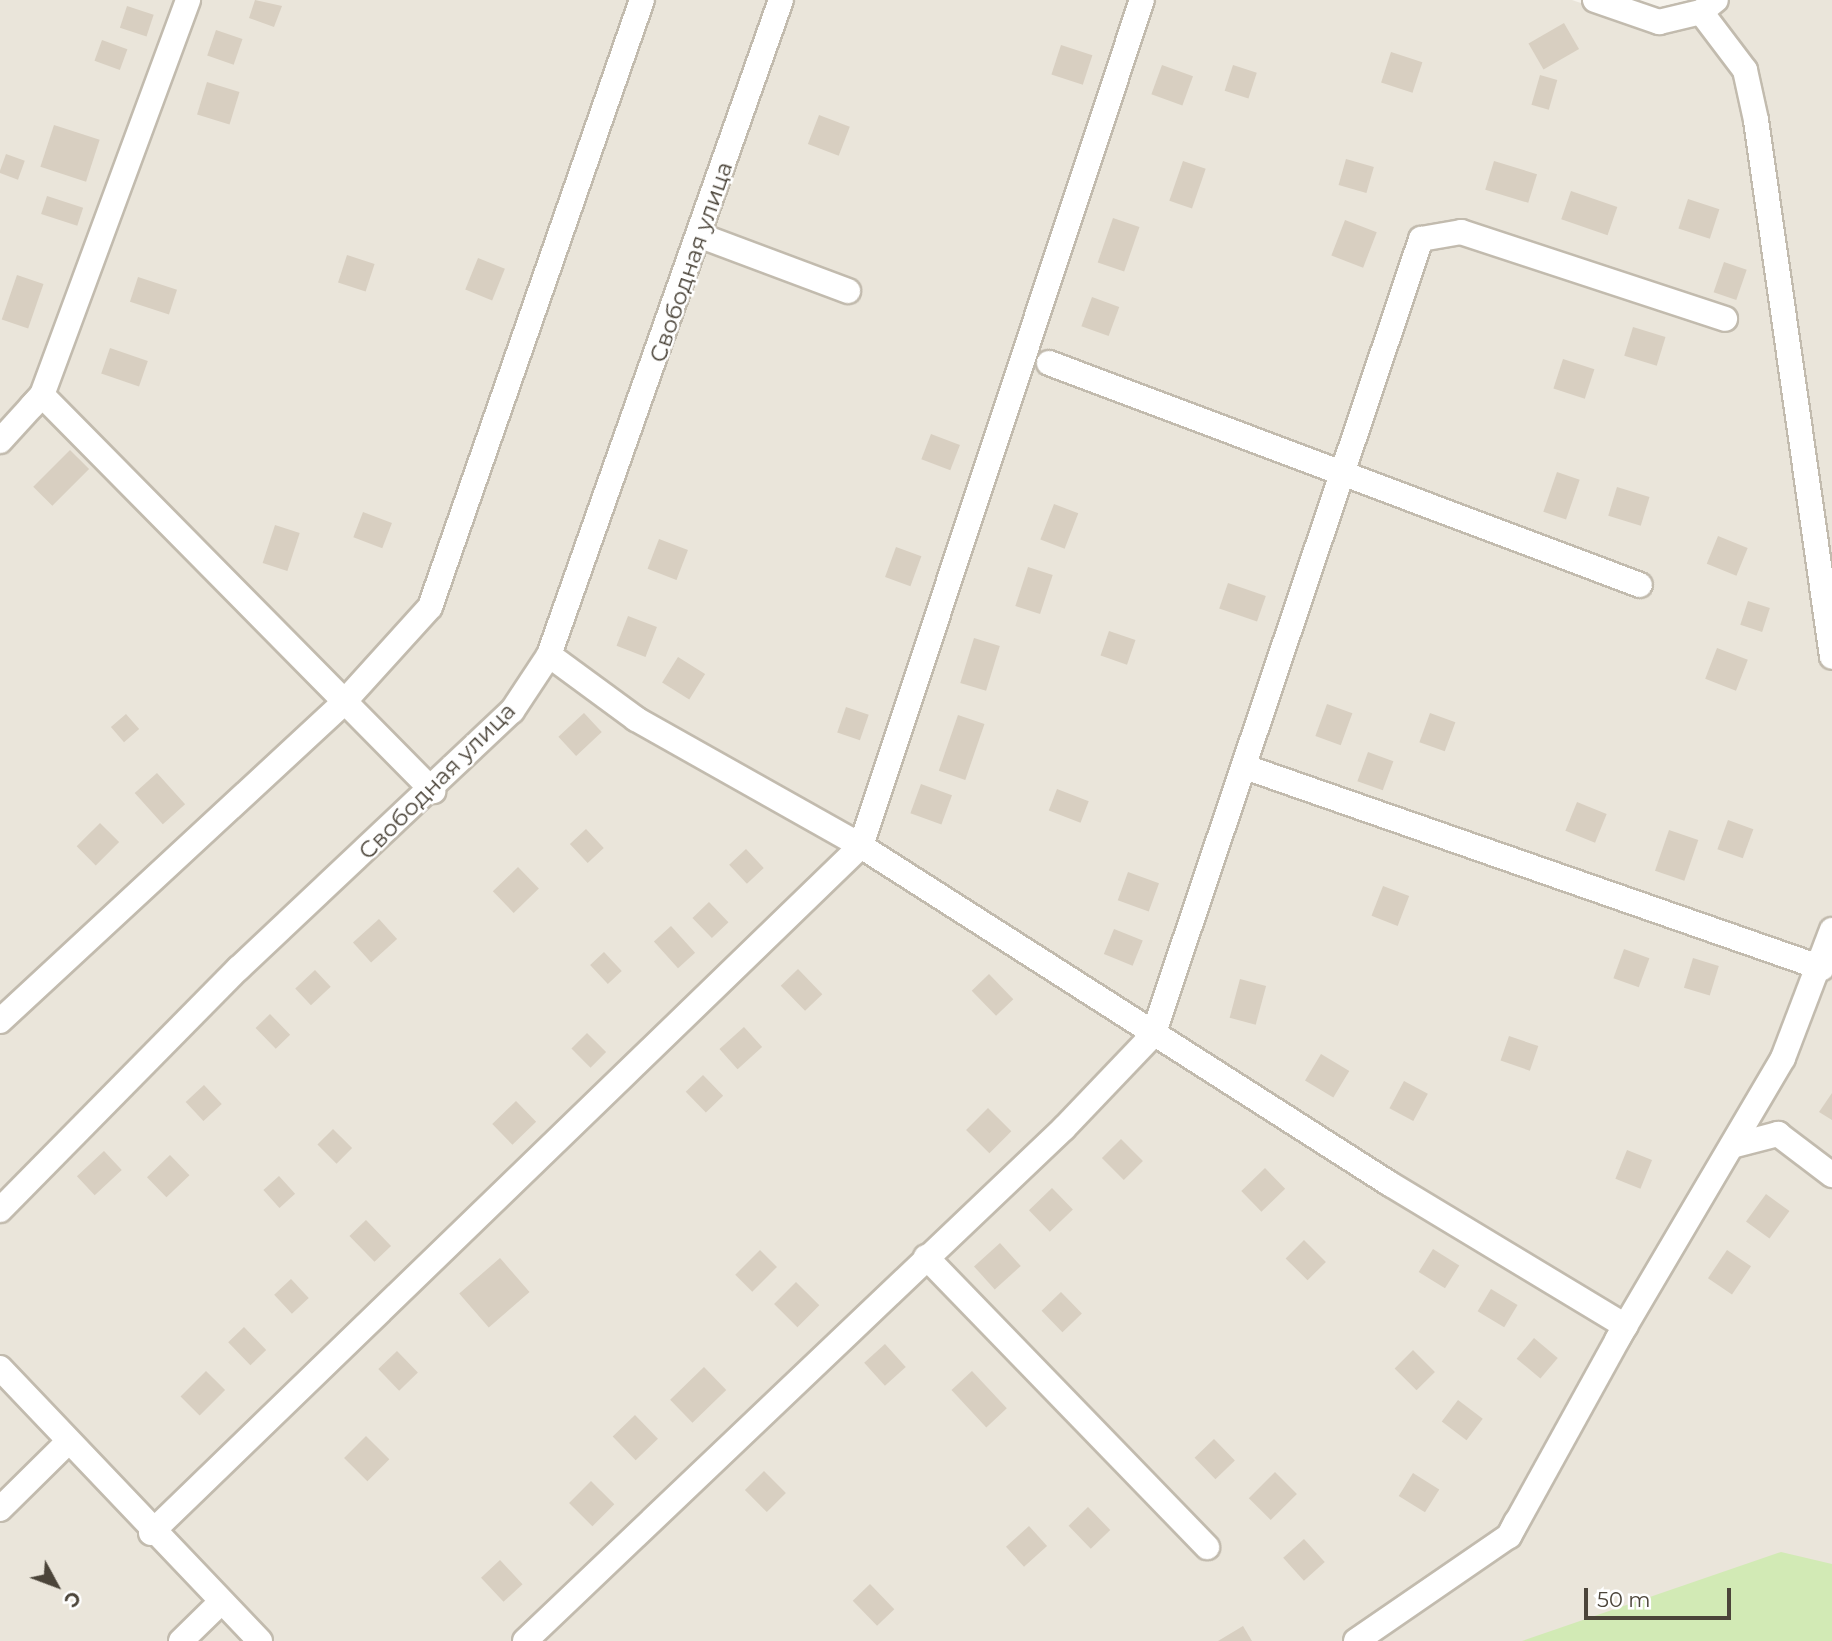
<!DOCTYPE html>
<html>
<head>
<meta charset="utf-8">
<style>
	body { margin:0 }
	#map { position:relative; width:1832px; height:1641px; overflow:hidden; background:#f6f3ec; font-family:Montserrat,sans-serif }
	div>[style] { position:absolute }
	.residential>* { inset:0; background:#eae5da }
	.green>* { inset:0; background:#d2eab5 }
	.building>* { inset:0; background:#d8cfc1; transform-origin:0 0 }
	.roads { filter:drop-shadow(2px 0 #c2bbae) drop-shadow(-2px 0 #c2bbae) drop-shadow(0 2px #c2bbae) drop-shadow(0 -2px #c2bbae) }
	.minor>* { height:24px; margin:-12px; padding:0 12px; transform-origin:12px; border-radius:12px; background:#fff }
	span { translate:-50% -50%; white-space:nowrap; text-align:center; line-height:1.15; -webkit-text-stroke:5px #fff; paint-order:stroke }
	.street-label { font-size:23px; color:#4b4439 }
	.north { position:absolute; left:21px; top:1550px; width:70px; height:70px; -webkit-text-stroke:5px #fff; paint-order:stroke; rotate:131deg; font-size:19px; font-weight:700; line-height:28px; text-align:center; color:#4b4439 }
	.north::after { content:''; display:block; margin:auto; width:24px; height:32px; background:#4b4439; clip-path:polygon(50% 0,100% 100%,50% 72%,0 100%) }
	.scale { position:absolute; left:1584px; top:1588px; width:147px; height:32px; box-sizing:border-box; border:4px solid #4b4439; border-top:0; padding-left:9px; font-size:21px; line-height:24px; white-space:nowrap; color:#4b4439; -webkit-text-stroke:5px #fff; paint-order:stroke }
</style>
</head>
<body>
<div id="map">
	<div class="residential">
		<div style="clip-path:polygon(0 0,1572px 0,1669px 33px,1689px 0,1832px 0,1832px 1641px,0 1641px)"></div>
	</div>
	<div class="green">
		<div style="clip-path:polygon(1781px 1552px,1832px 1564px,1832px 1641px,1522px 1641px)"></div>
	</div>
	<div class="building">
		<div style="clip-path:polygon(255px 0,282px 6px,274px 27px,249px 18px)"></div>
		<div style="left:127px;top:6px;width:28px;height:23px;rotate:18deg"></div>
		<div style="left:1564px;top:23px;width:30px;height:41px;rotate:60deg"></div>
		<div style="left:216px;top:30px;width:28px;height:27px;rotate:19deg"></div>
		<div style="left:102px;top:40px;width:27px;height:22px;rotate:20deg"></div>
		<div style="left:1061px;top:45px;width:33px;height:31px;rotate:18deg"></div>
		<div style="left:1391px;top:52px;width:33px;height:32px;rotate:18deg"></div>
		<div style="left:1162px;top:65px;width:33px;height:31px;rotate:20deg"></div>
		<div style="left:1233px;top:65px;width:25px;height:27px;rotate:18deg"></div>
		<div style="left:1540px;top:75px;width:18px;height:31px;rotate:16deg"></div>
		<div style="left:207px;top:82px;width:34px;height:34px;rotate:17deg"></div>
		<div style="left:819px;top:115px;width:33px;height:31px;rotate:21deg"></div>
		<div style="left:54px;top:125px;width:48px;height:44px;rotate:18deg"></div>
		<div style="left:6px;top:154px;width:20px;height:20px;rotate:20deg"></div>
		<div style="left:1346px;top:159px;width:29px;height:27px;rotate:16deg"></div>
		<div style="left:1183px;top:161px;width:24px;height:42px;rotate:19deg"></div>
		<div style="left:1494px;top:161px;width:45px;height:30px;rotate:17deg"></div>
		<div style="left:1571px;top:191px;width:49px;height:30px;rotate:19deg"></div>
		<div style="left:47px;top:196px;width:38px;height:19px;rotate:18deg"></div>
		<div style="left:1688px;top:199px;width:33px;height:31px;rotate:18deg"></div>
		<div style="left:1113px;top:218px;width:28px;height:47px;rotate:19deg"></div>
		<div style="left:1345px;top:220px;width:34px;height:38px;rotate:21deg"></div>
		<div style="left:347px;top:255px;width:29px;height:29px;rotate:18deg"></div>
		<div style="left:478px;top:258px;width:29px;height:34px;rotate:22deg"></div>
		<div style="left:1724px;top:262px;width:24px;height:32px;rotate:19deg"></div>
		<div style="left:17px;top:275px;width:28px;height:47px;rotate:19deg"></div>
		<div style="left:138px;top:277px;width:41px;height:26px;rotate:18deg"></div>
		<div style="left:1092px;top:297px;width:29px;height:31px;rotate:20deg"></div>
		<div style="left:1633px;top:327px;width:34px;height:30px;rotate:17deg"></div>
		<div style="left:110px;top:348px;width:40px;height:27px;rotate:19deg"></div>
		<div style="left:1563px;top:359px;width:33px;height:31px;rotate:18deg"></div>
		<div style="left:931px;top:434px;width:31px;height:27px;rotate:21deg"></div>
		<div style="left:70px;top:450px;width:27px;height:52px;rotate:45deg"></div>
		<div style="left:1557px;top:472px;width:24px;height:42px;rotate:19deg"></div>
		<div style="left:1617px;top:487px;width:34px;height:30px;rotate:17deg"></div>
		<div style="left:1054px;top:504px;width:26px;height:38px;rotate:21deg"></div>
		<div style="left:363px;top:512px;width:31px;height:27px;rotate:21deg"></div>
		<div style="left:275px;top:525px;width:26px;height:40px;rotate:18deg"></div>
		<div style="left:1718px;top:536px;width:32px;height:30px;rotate:22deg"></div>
		<div style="left:659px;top:539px;width:31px;height:32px;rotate:21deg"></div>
		<div style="left:896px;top:547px;width:27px;height:32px;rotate:20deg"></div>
		<div style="left:1028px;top:567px;width:26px;height:41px;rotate:18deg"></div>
		<div style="left:1228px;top:583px;width:40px;height:27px;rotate:19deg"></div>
		<div style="left:1748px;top:601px;width:23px;height:25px;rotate:18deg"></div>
		<div style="left:628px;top:616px;width:31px;height:32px;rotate:21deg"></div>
		<div style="left:1109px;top:631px;width:28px;height:26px;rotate:19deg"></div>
		<div style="left:974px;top:638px;width:27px;height:47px;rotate:17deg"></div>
		<div style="left:1717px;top:648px;width:33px;height:33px;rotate:21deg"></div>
		<div style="left:678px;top:657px;width:32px;height:30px;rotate:32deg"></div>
		<div style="left:1327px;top:704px;width:27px;height:34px;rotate:20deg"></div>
		<div style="left:846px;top:707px;width:24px;height:27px;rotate:19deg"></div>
		<div style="left:584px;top:713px;width:26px;height:35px;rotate:47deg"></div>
		<div style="left:1430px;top:713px;width:27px;height:31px;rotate:20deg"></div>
		<div style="left:126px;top:714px;width:20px;height:20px;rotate:49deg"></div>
		<div style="left:958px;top:715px;width:28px;height:59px;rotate:19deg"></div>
		<div style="left:1368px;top:752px;width:27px;height:31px;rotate:20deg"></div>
		<div style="left:157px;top:773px;width:42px;height:30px;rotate:48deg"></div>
		<div style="left:921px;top:784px;width:33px;height:31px;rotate:20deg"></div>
		<div style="left:1057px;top:789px;width:34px;height:23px;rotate:21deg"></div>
		<div style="left:1577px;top:802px;width:32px;height:31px;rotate:22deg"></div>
		<div style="left:1728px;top:820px;width:27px;height:31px;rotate:20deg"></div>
		<div style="left:100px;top:823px;width:27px;height:33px;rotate:45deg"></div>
		<div style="left:586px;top:829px;width:26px;height:22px;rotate:47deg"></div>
		<div style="left:1669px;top:830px;width:31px;height:43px;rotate:19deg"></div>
		<div style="left:746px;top:849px;width:26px;height:23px;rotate:47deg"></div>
		<div style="left:518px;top:867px;width:30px;height:35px;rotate:46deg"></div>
		<div style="left:1128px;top:872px;width:33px;height:30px;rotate:20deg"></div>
		<div style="left:1383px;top:886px;width:28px;height:32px;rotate:21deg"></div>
		<div style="left:709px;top:902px;width:28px;height:23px;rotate:46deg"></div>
		<div style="left:379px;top:919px;width:27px;height:35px;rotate:48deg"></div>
		<div style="left:671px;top:926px;width:36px;height:23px;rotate:48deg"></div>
		<div style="left:1114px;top:929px;width:31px;height:27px;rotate:22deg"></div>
		<div style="left:1624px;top:949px;width:27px;height:31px;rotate:20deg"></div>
		<div style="left:604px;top:952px;width:26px;height:19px;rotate:47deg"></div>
		<div style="left:1693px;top:958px;width:27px;height:31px;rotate:17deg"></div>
		<div style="left:798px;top:969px;width:35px;height:24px;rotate:46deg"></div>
		<div style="left:315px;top:970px;width:23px;height:27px;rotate:47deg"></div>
		<div style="left:989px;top:974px;width:35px;height:24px;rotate:46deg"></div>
		<div style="left:1240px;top:979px;width:27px;height:40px;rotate:15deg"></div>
		<div style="left:270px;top:1014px;width:29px;height:20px;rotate:46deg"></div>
		<div style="left:744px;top:1027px;width:27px;height:33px;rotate:48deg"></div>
		<div style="left:587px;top:1033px;width:27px;height:22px;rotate:45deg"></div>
		<div style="left:1509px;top:1036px;width:31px;height:26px;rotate:19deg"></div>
		<div style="left:1321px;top:1054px;width:33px;height:31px;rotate:31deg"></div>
		<div style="left:703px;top:1075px;width:29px;height:24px;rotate:46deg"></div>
		<div style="left:1404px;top:1081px;width:27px;height:31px;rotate:28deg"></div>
		<div style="left:204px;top:1085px;width:26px;height:25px;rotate:47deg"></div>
		<div style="clip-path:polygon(1832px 1093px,1832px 1120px,1819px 1112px)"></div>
		<div style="left:516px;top:1101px;width:29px;height:33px;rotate:46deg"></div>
		<div style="left:988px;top:1108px;width:33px;height:31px;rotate:45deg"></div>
		<div style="left:333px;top:1129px;width:27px;height:22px;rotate:45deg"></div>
		<div style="left:1121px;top:1139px;width:31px;height:27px;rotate:45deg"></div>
		<div style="left:1627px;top:1150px;width:27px;height:31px;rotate:22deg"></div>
		<div style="left:104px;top:1151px;width:26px;height:37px;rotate:47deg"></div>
		<div style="left:170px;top:1155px;width:28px;height:32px;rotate:46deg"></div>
		<div style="left:1265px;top:1168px;width:29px;height:33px;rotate:46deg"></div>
		<div style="left:279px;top:1176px;width:24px;height:21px;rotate:48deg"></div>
		<div style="left:1052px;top:1188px;width:30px;height:32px;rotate:46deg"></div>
		<div style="left:1766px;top:1194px;width:29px;height:34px;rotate:36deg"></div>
		<div style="left:366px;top:1220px;width:36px;height:23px;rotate:46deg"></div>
		<div style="left:1304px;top:1240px;width:31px;height:26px;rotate:45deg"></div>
		<div style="left:1000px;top:1243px;width:31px;height:35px;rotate:48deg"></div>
		<div style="left:1433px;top:1249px;width:31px;height:27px;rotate:32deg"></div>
		<div style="left:760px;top:1250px;width:24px;height:35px;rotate:45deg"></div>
		<div style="left:1727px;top:1250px;width:29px;height:34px;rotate:34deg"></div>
		<div style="left:500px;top:1258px;width:45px;height:54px;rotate:49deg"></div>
		<div style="left:291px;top:1279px;width:26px;height:23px;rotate:47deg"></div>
		<div style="left:796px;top:1282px;width:33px;height:31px;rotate:45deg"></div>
		<div style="left:1491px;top:1289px;width:31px;height:26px;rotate:31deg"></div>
		<div style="left:1061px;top:1292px;width:30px;height:27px;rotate:46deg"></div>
		<div style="left:244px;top:1327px;width:32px;height:22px;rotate:46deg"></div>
		<div style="left:1534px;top:1338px;width:31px;height:27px;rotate:40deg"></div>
		<div style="left:885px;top:1344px;width:31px;height:28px;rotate:48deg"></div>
		<div style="left:1413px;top:1350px;width:31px;height:26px;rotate:45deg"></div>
		<div style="left:397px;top:1351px;width:30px;height:26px;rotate:46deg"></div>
		<div style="left:704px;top:1367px;width:32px;height:47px;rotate:46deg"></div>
		<div style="left:206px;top:1371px;width:27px;height:36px;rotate:45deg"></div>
		<div style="left:972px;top:1371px;width:51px;height:28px;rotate:47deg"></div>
		<div style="left:1458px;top:1400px;width:31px;height:27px;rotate:37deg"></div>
		<div style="left:635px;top:1415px;width:33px;height:31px;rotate:46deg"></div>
		<div style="left:366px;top:1436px;width:33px;height:31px;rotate:45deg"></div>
		<div style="left:1214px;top:1439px;width:30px;height:27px;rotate:46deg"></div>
		<div style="left:764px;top:1471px;width:31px;height:27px;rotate:45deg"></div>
		<div style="left:1275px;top:1472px;width:31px;height:37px;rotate:45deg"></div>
		<div style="left:1413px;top:1473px;width:31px;height:27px;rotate:32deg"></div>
		<div style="left:591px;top:1481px;width:33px;height:31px;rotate:45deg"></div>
		<div style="left:1088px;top:1507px;width:32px;height:27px;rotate:46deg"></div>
		<div style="left:1029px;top:1526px;width:27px;height:31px;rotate:48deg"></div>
		<div style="left:1304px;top:1539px;width:31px;height:28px;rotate:48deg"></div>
		<div style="left:500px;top:1560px;width:33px;height:26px;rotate:47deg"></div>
		<div style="left:870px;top:1584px;width:35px;height:24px;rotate:46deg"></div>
		<div style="clip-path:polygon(1243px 1626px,1252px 1641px,1218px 1641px)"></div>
	</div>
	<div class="roads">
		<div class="minor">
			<div style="left:1595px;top:0;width:68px;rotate:19deg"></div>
			<div style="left:1659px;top:22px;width:43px;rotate:-13.4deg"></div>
			<div style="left:1701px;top:12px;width:19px;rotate:-39deg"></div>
			<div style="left:1701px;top:12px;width:73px;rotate:52.8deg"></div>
			<div style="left:1745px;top:70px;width:51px;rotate:77.6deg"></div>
			<div style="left:1756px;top:120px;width:542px;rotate:81.94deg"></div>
			<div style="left:701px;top:236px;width:157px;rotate:20.5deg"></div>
			<div style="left:1049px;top:363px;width:631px;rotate:20.59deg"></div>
			<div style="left:31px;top:407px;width:16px;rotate:-47deg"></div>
			<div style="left:42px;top:395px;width:421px;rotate:-69.7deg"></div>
			<div style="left:0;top:441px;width:62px;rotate:-47.6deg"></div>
			<div style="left:42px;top:395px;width:557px;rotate:45.36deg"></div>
			<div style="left:549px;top:655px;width:108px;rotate:36.3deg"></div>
			<div style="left:636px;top:719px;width:258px;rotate:29.4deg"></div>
			<div style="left:861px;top:846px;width:628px;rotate:32.58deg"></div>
			<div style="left:1390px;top:1184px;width:275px;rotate:31.1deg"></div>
			<div style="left:1625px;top:1326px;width:240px;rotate:118.9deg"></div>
			<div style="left:1248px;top:768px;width:608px;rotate:19.21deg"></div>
			<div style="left:0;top:1021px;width:469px;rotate:-42.8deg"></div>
			<div style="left:344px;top:702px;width:128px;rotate:-47.8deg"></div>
			<div style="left:430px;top:607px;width:643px;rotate:-70.75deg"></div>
			<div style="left:1732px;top:1146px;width:48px;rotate:-14.6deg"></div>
			<div style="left:1778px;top:1134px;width:68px;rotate:37.2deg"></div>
			<div style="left:0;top:1210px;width:340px;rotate:-45.4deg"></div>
			<div style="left:239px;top:968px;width:375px;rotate:-43.3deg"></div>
			<div style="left:512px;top:711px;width:67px;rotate:-56.5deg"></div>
			<div style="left:549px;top:655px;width:695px;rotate:-70.5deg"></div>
			<div style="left:926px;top:1257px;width:404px;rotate:45.9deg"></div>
			<div style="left:1617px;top:1340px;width:327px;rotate:-59.5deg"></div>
			<div style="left:1783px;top:1058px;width:137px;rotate:-69.1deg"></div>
			<div style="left:0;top:1368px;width:377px;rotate:46.4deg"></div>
			<div style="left:0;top:1509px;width:95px;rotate:-44.6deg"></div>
			<div style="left:151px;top:1533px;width:988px;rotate:-44.06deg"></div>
			<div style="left:861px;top:846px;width:891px;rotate:-71.63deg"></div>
			<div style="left:181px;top:1641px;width:56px;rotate:-44.3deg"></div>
			<div style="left:525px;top:1641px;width:744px;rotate:-43.58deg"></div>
			<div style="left:1064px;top:1128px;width:129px;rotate:-46.3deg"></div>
			<div style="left:1153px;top:1035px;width:840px;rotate:-71.39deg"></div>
			<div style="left:1421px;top:239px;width:41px;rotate:-9.9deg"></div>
			<div style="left:1461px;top:232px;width:278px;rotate:18.2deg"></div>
			<div style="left:1356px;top:1641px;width:186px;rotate:-34.5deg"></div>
			<div style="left:1509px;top:1536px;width:16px;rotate:-63deg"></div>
		</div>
	</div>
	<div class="street-label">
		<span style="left:691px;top:262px;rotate:-71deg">Свободная улица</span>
		<span style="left:437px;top:781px;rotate:-45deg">Свободная улица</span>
	</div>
	<div class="north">С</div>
	<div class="scale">50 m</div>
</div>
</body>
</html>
